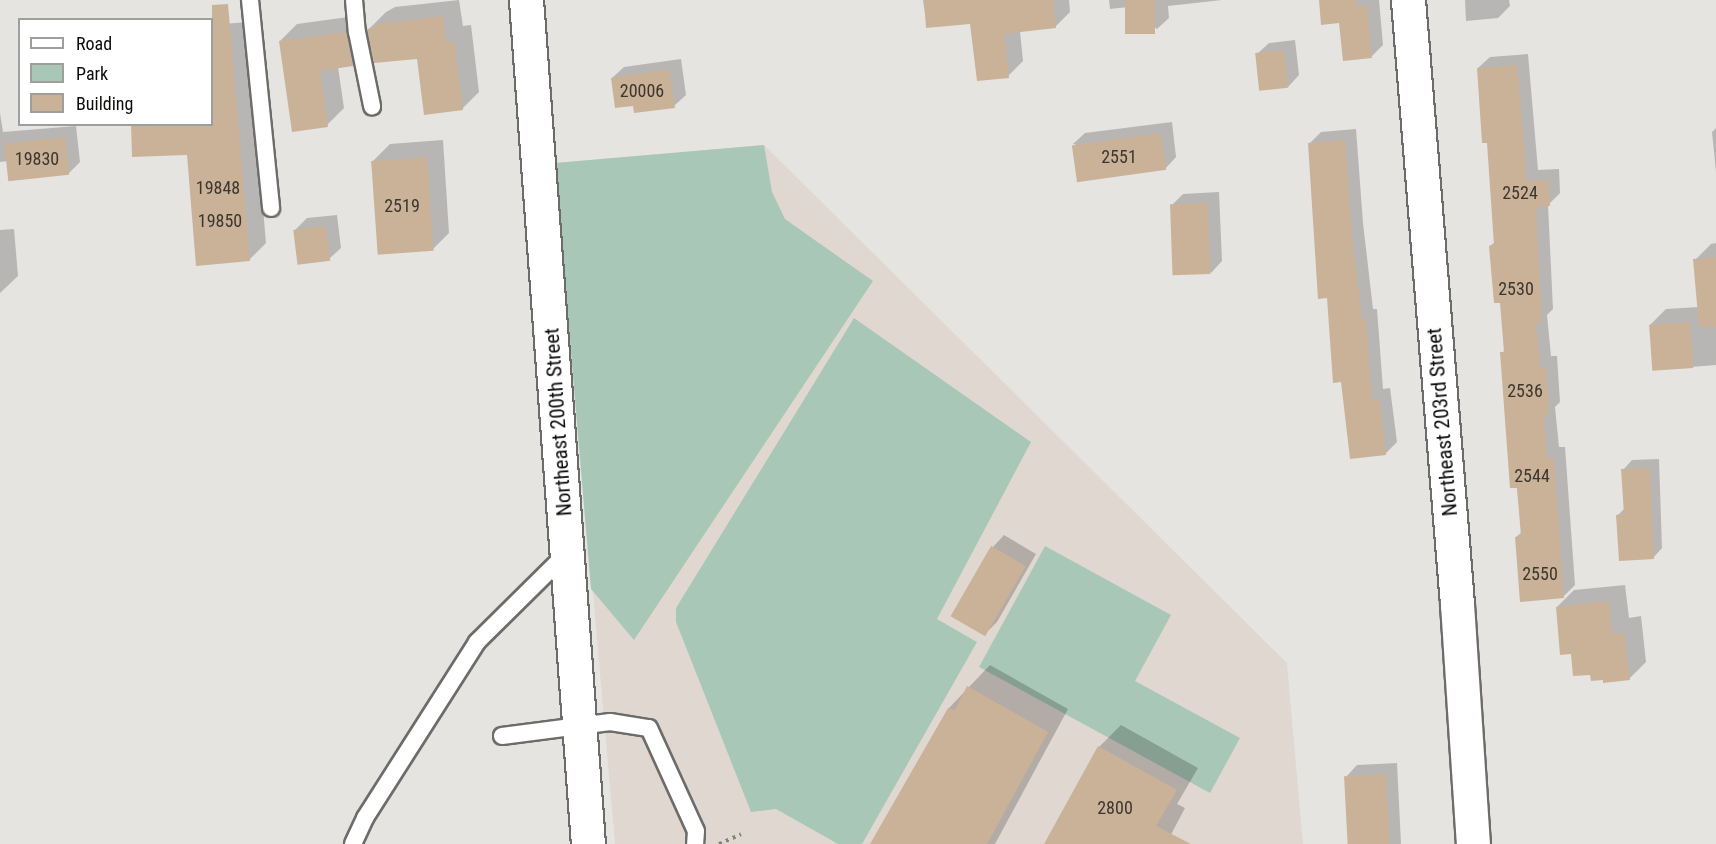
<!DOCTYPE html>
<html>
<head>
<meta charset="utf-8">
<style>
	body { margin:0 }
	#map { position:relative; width:1716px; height:844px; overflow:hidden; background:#e6e4e1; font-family:"Roboto Condensed",sans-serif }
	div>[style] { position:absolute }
	.built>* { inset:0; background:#e0d8d0 }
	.green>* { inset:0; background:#a9c7b7 }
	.shadow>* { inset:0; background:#0003 }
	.building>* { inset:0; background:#cab299; transform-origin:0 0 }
	.path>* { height:4px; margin-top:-2px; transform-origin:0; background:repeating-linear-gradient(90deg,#848280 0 3px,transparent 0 7.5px) }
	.roads { filter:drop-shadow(2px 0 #6e6c6a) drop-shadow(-2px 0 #6e6c6a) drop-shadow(0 2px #6e6c6a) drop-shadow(0 -2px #6e6c6a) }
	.service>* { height:16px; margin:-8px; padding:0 8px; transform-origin:8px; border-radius:8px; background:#fff }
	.minor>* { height:33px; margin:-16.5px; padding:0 16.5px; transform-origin:16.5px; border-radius:16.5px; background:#fff }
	span { translate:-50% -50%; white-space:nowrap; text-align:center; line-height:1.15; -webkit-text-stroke:5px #fff; paint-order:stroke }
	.number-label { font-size:18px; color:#3c362e }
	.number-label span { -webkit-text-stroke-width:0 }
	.street-label { font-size:21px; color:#0d0c0b }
	.legend { position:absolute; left:18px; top:18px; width:195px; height:108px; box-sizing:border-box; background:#fff; border:2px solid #9e9e9d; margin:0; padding:8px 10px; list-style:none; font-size:18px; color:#0d0c0b }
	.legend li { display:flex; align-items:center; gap:12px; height:30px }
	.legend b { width:30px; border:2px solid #9e9e9d }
</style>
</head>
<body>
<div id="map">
	<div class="built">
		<div style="clip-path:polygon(764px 145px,1287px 663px,1303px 844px,615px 844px,555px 163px)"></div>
	</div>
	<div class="green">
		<div style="clip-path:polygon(764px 145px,772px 192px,785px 219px,873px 281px,634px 640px,591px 589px,555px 163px)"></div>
		<div style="clip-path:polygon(854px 318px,1031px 442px,937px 619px,977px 642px,862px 844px,838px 844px,776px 809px,751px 812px,676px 622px,676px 608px)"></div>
		<div style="clip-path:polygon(1045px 546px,1171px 615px,1135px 681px,1240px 738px,1210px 793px,979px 667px)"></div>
	</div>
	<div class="shadow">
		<div style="clip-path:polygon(459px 0,463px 26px,471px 25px,479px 92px,462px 109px,418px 58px,372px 45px,353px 65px,338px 67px,344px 108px,327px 125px,280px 41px,297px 24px,363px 15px,366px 32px,386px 12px,395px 7px)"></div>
		<div style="clip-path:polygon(923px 0,1069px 0,1070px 12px,1055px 27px,1020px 31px,1023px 61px,1008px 76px,972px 22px,927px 26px)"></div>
		<div style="clip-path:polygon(1109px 0,1222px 0,1168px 6px,1169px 18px,1157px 29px,1128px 7px,1110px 9px)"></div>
		<div style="clip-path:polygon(1320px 0,1379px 0,1383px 45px,1372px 56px)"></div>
		<div style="clip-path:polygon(1465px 0,1509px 0,1510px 6px,1498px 18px,1466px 21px)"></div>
		<div style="clip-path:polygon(247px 22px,266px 243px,249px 260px,189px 154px,212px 124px,212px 25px)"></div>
		<div style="clip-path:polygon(1295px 40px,1299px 75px,1288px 87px,1257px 54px,1269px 43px)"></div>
		<div style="clip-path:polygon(1528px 54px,1538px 170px,1559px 169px,1560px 193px,1548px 205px,1553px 309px,1547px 315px,1551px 356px,1557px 356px,1560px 402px,1555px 407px,1559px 447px,1565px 447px,1575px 585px,1563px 597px,1516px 537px,1522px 532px,1502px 353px,1506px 349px,1502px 301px,1490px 246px,1495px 242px,1489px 141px,1478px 68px,1490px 57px)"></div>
		<div style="clip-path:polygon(681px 59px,686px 95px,674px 106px,634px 104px,612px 78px,624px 67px)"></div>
		<div style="clip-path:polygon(0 113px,3px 132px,76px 126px,80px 162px,68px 174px,8px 161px,0 162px)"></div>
		<div style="clip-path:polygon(1172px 122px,1176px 157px,1165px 169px,1073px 144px,1085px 133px)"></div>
		<div style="clip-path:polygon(1716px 128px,1716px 172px,1712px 132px)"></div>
		<div style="clip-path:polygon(1356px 129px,1363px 223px,1373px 309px,1377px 309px,1383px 389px,1390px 388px,1397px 442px,1385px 454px,1342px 381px,1328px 297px,1309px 144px,1321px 132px)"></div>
		<div style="clip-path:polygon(443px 140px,449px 233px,432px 250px,373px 161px,390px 144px)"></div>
		<div style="clip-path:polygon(1219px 192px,1222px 261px,1211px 273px,1171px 206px,1183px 194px)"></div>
		<div style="clip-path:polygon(337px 215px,341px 248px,329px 259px,295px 230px,307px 218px)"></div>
		<div style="clip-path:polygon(14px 229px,18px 276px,0 293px,0 230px)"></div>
		<div style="clip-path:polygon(1716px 243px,1716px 365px,1653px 370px,1650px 325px,1666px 309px,1699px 307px,1695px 260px,1711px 244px)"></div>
		<div style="clip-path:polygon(1659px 459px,1662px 548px,1653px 558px,1618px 515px,1625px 508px,1623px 470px,1632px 460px)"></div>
		<div style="clip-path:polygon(1004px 535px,1036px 554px,997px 622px,985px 634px,953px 615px,993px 547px)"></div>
		<div style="clip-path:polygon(1625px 585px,1629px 618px,1641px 616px,1646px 662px,1629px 679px,1604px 679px,1591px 673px,1573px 652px,1557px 607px,1574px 590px)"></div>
		<div style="clip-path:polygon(990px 665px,1068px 709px,995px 844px,872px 844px,949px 708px)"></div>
		<div style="clip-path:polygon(1121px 725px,1198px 768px,1177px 804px,1185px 808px,1166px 844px,1046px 844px,1099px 747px)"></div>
		<div style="clip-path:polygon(1397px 763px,1401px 844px,1350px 844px,1346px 777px,1357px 765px)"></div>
	</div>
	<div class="building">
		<div style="clip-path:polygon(924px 0,1053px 0,1056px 28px,1004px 34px,1009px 78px,977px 81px,970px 24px,926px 28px)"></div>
		<div style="left:1125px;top:0;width:30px;height:34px"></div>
		<div style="clip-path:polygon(1319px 0,1356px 0,1357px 7px,1367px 6px,1372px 58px,1343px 61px,1339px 23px,1321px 25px)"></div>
		<div style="clip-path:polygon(228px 4px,250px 261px,196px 266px,187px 155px,132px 157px,131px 124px,212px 124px,212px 5px)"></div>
		<div style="clip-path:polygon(443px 16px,446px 42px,454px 41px,463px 110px,424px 115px,417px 59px,374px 63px,367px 29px,377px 27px,376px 24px)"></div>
		<div style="clip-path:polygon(346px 32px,353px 66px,320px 71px,328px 127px,292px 132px,279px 41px)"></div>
		<div style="left:1284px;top:50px;width:38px;height:29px;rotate:84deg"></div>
		<div style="clip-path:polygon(1517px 65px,1527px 181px,1548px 180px,1550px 206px,1536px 207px,1542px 323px,1536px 323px,1540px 367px,1546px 367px,1549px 415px,1544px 415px,1547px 458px,1554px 458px,1564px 598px,1520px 602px,1515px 537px,1521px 536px,1517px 488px,1510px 488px,1500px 352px,1504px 352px,1500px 303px,1494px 303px,1489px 246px,1494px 245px,1487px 143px,1482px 143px,1477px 68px)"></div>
		<div style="clip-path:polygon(669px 69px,675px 108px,634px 113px,633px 106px,615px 108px,611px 78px)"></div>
		<div style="left:1161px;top:133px;width:37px;height:90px;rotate:82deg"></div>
		<div style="left:65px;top:137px;width:38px;height:61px;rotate:84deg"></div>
		<div style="clip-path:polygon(1345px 140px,1352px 236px,1362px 320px,1366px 319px,1372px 400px,1379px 399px,1386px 455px,1350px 459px,1341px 382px,1333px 383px,1327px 298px,1318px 299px,1308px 143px)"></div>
		<div style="left:427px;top:157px;width:94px;height:56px;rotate:86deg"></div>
		<div style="left:1208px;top:203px;width:71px;height:38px;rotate:88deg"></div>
		<div style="left:326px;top:226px;width:35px;height:33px;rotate:83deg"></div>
		<div style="clip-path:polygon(1716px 257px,1716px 327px,1699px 327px,1693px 259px)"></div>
		<div style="left:1690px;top:322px;width:46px;height:41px;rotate:86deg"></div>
		<div style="clip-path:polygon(1650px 468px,1654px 559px,1619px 561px,1616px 515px,1624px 514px,1621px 469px)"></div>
		<div style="left:991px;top:546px;width:40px;height:81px;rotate:30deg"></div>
		<div style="clip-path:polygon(1609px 601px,1612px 634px,1624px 633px,1630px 680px,1603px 683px,1603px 680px,1591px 681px,1590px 675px,1573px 676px,1571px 654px,1560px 655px,1556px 607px)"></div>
		<div style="clip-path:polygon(967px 686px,1048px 732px,987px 844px,870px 844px,948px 708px,955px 710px)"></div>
		<div style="clip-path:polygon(1098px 746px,1177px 790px,1156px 826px,1191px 844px,1044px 844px)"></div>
		<div style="left:1386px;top:774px;width:70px;height:42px;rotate:87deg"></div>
	</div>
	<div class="path">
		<div style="left:719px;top:844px;width:24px;rotate:-24deg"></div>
	</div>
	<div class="roads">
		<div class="service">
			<div style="left:250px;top:0;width:209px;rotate:84.2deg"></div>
			<div style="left:354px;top:0;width:32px;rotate:85deg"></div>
			<div style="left:357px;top:32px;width:76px;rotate:78.5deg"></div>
			<div style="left:502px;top:736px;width:109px;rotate:-7.4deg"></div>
			<div style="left:610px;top:722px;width:39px;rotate:9deg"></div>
			<div style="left:649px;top:728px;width:113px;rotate:65.5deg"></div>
			<div style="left:696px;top:831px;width:13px;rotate:94deg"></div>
			<div style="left:353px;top:844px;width:29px;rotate:-65deg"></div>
			<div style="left:365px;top:818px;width:209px;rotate:-57.5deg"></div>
			<div style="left:477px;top:642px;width:125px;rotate:-44.7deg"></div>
		</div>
		<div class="minor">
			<div style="left:526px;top:0;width:846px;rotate:85.8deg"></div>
			<div style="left:1408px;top:0;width:606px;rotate:85.36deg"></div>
			<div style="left:1457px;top:604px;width:241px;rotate:86.2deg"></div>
		</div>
	</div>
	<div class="number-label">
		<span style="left:642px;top:91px">20006</span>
		<span style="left:1119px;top:157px">2551</span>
		<span style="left:37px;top:159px">19830</span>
		<span style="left:218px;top:188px">19848</span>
		<span style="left:1520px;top:193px">2524</span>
		<span style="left:402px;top:206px">2519</span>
		<span style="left:220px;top:221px">19850</span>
		<span style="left:1516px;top:289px">2530</span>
		<span style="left:1525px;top:391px">2536</span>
		<span style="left:1532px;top:476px">2544</span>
		<span style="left:1540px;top:574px">2550</span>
		<span style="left:1115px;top:808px">2800</span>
	</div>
	<div class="street-label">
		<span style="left:558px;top:422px;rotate:-94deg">Northeast 200th Street</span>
		<span style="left:1442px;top:422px;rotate:-95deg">Northeast 203rd Street</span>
	</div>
	<ul class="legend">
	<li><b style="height:8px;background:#fff"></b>Road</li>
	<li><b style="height:16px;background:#a9c7b7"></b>Park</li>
	<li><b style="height:16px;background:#cab299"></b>Building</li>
	</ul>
</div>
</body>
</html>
